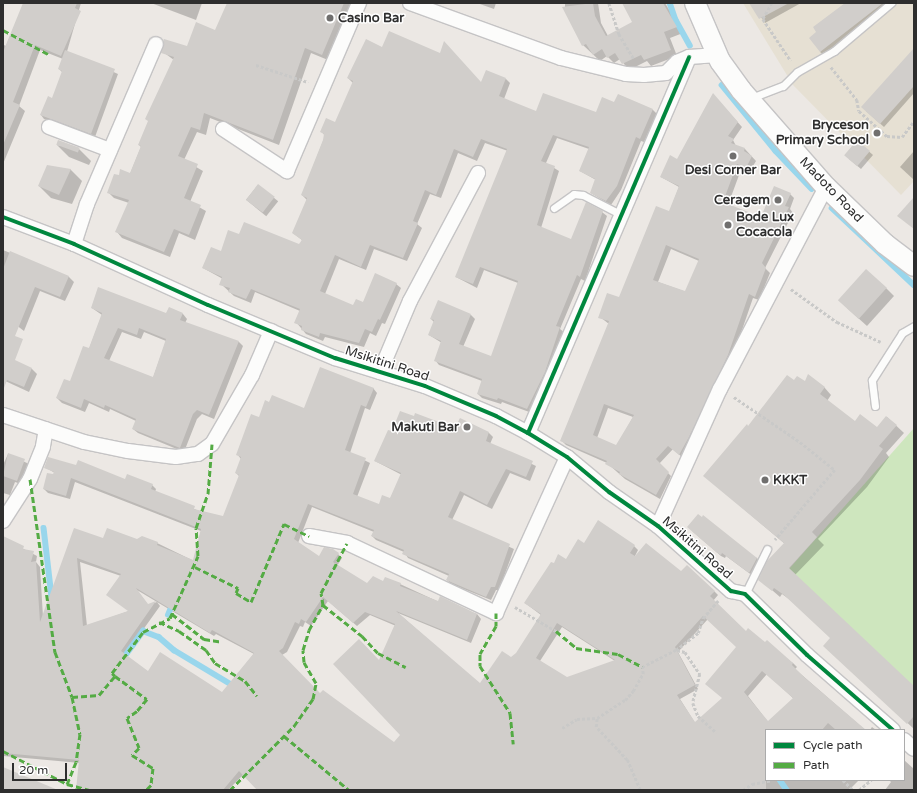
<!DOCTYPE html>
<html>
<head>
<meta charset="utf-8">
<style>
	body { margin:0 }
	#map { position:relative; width:917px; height:793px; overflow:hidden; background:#ece8e4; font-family:"Varela Round",sans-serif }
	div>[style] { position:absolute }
	.education>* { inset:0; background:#e6e0d3 }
	.green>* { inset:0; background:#cee6be }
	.shadow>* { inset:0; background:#0003; transform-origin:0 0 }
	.stream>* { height:5.5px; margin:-2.75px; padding:0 2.75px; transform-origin:2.75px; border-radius:2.75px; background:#99d6ec }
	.building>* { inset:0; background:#d1cecb; transform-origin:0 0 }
	.path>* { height:2.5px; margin-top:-1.25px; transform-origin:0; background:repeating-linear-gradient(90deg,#c9c9c8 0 3px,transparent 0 5px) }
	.roads { filter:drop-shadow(1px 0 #c5c4c5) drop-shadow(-1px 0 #c5c4c5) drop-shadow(0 1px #c5c4c5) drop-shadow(0 -1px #c5c4c5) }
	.lane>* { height:7px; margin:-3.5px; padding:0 3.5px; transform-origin:3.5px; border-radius:3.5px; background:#fcfcfb }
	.street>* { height:14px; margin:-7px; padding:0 7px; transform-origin:7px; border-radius:7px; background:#fcfcfb }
	.secondary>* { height:20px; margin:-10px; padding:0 10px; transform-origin:10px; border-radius:10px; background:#fcfcfb }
	.quiet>* { height:3px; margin-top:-1.5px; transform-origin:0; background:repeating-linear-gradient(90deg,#54ab44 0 6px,transparent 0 9px) }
	.cycleway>* { height:4px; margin:-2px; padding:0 2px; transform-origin:2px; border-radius:2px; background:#00873e }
	.dots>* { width:11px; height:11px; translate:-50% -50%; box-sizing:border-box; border:2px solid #fff; border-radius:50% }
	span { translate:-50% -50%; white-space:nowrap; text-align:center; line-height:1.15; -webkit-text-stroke:3px #fff; paint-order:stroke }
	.poi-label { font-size:13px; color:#2e2e2e; font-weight:700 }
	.left { translate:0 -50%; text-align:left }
	.right { translate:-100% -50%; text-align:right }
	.street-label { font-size:13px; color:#2e2e2e }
	.frame { position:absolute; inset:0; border:4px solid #2e2e2e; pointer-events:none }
	.legend { position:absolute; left:765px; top:729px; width:140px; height:52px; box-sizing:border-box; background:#fff; border:1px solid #ababab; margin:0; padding:5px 7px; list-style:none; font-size:12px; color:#2e2e2e }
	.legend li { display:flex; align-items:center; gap:8px; height:20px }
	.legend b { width:20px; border:1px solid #ababab }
	.scale { position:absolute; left:12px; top:763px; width:55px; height:18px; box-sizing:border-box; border:2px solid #2e2e2e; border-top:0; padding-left:5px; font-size:12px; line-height:14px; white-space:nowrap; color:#2e2e2e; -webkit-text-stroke:3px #fff; paint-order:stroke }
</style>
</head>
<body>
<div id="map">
	<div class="education">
		<div style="clip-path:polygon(743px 3px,914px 3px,914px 181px,901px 195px,793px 85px)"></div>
	</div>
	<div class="green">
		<div style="clip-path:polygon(914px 428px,914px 688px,789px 569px)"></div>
	</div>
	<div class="shadow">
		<div style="clip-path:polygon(24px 3px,81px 3px,66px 55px,78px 56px,118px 74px,95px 137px,44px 119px,41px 115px,53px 99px,63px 73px,59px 69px,63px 59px,40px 50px,19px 106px,25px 111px,3px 164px,3px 49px,4px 45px,6px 46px)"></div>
		<div style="clip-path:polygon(151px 3px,202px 3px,196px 20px)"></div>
		<div style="clip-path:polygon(228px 3px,351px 4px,328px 60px,311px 53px,279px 145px,210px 118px,206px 135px,197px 132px,184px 160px,203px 171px,190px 202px,206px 211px,195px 240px,179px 233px,170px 257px,122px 238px,117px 232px,129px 203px,114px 198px,108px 192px,130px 174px,141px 147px,139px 145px,174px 60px,163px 52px,187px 48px,216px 31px)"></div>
		<div style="clip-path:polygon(477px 3px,496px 3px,494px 9px)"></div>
		<div style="clip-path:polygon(565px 3px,598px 3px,601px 23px,608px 36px,634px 22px,623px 3px,665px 3px,683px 33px,670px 38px,677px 56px,651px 66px,647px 61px,629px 70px,620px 59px,614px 63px,607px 56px,600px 61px,583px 45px,565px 10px)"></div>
		<div style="clip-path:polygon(751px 3px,801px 3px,765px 23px)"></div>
		<div style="clip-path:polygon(846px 3px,893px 3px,824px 55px,820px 52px)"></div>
		<div style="clip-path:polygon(382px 48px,481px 84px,506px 79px,510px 83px,504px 99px,537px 113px,596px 113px,614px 103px,618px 96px,653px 110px,657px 114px,644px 142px,641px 141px,621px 190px,611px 205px,591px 193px,596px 180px,580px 171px,589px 149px,557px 138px,546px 163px,559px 171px,541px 228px,571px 240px,602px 212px,607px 216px,585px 281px,581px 279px,560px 329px,564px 332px,532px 413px,502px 402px,501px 404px,482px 398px,478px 394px,482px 381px,439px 365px,435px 360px,442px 343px,429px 335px,434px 322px,431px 319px,471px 315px,475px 319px,463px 347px,492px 357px,518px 283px,484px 270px,477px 288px,456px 277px,508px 151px,485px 143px,477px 161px,458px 153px,441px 198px,430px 194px,417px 224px,422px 228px,407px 261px,374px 249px,366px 270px,339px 259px,325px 294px,354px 307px,396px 284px,401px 288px,385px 324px,382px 323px,376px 336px,370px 333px,364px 347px,325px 337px,323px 341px,306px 334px,296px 322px,300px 311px,255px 292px,251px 303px,234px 296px,221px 284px,223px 279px,203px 268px,240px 235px,300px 245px,302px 240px,293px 233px,307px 200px,302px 195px,325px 136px,322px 132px,336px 123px,353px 83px,348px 78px)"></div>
		<div style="clip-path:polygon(914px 50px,914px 93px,884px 127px,866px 111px)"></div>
		<div style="clip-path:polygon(evenodd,717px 99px,742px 127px,733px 140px,736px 146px,745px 149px,756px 161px,750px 171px,742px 167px,728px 205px,762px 218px,790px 194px,794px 198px,790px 209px,793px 213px,765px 268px,770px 273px,759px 300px,753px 298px,732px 359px,683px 458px,673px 449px,659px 464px,671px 476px,660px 499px,625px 479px,607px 463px,566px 445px,562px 441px,609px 324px,600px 317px,620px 299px,669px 213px,679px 187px,661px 177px,678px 160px,717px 99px,671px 249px,699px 261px,686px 292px,658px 282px,671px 249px,717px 99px,608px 408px,633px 417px,617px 446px,597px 438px,608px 408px)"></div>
		<div style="clip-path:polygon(857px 141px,873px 155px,861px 169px,849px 159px)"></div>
		<div style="clip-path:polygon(57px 145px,79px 149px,91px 161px,89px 165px,69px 157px)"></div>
		<div style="clip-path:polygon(914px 151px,914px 180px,900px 167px)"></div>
		<div style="clip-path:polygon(70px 169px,82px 181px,72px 204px,51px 198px,39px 186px)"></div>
		<div style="left:258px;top:185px;width:26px;height:19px;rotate:39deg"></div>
		<div style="clip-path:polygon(3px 250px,69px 277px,74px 282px,65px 301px,40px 291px,24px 331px,3px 315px)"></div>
		<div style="clip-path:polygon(886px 288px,894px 296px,867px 326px,847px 308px)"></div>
		<div style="clip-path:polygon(evenodd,92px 308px,167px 314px,169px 309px,183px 314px,187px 319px,185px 323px,239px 342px,243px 346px,214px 419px,202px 414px,197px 419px,184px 452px,138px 433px,133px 429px,136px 421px,110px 409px,109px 412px,89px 403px,85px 412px,62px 403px,57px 398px,71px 383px,89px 349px,102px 315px,92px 308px,122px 332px,141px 339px,144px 332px,166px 341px,153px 378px,109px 361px,122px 332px)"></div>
		<div style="clip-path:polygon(3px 356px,32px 369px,37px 374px,29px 392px,3px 380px)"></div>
		<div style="clip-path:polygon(795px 382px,824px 387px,831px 395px,827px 401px,855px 422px,877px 428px,887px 417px,904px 433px,886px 453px,889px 457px,867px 487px,818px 539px,824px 545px,795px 575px,914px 688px,914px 729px,832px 653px,832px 639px,793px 602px,782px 594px,780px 597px,759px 579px,785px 544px,712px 482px,749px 427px)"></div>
		<div style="clip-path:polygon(evenodd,373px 388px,377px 393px,370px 410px,365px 408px,350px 453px,370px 463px,357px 497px,379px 506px,390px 499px,402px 475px,375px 461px,393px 433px,456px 429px,460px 419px,489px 433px,493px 437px,490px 444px,536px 466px,530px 481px,510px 473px,492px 509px,464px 495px,452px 520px,514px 549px,499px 590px,496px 590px,491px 600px,451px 584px,447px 580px,449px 576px,408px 558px,404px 552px,376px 540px,372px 536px,374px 532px,312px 507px,298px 543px,319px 557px,338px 554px,342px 558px,337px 566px,367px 584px,384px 582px,400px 584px,439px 602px,477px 614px,481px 619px,471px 643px,398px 613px,480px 685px,517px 654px,541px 615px,525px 603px,554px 564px,566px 560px,584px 544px,634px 546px,638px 550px,634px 558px,681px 573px,714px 591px,718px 595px,713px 601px,746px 632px,793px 663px,797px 667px,795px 669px,865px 730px,766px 730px,766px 780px,859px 780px,849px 790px,258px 790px,244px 774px,228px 790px,92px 790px,80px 763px,3px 756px,3px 538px,37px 556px,36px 562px,40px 567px,43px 617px,75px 530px,104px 540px,157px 543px,194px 561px,201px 531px,75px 482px,70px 499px,48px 493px,44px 489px,58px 475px,45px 467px,152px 485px,156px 489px,155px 492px,199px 511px,224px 517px,240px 477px,236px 473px,241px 459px,237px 454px,260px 419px,305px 410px,373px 388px,80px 562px,121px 576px,129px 611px,87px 626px,80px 562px,373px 388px,137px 590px,157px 602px,148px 605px,137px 590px,373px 388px,328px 601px,357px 626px,370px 615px,396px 626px,380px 662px,402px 735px,394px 743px,320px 695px,282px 655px,287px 652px,300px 626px,303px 627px,305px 622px,311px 626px,328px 601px,373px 388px,157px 602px,214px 636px,216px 634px,254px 654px,222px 693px,148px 673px,125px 655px,160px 606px,157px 602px,373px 388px,708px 619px,737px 647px,723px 698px,695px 723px,680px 699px,698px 689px,678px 652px,708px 619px,373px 388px,562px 627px,615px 661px,567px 679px,540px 661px,562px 627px,373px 388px,767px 674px,794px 699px,768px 722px,748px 696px,767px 674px)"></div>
		<div style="clip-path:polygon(8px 454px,29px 464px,21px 484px,15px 482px,10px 495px,3px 493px,3px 465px)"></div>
		<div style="clip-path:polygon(692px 531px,757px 558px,760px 562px,753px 576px,726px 556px,725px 558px,721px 556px)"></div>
		<div style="clip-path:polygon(872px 727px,876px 730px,870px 730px)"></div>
		<div style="clip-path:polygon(904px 760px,914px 769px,914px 790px,885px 790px,891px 782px,889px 780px,904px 780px)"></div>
	</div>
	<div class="stream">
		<div style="left:670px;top:3px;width:18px;rotate:71deg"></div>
		<div style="left:676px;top:20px;width:29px;rotate:61deg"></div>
		<div style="left:722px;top:85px;width:85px;rotate:50.7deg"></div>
		<div style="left:776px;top:151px;width:52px;rotate:46.5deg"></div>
		<div style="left:832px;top:208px;width:112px;rotate:43.2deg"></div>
		<div style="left:44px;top:528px;width:69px;rotate:83.4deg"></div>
		<div style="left:168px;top:615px;width:13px;rotate:-67deg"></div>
		<div style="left:122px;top:660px;width:36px;rotate:-54deg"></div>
		<div style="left:143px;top:631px;width:17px;rotate:21deg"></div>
		<div style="left:159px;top:637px;width:20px;rotate:41deg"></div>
		<div style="left:174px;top:650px;width:70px;rotate:31deg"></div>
		<div style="left:780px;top:780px;width:12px;rotate:55deg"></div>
	</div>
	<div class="building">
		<div style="clip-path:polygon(23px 3px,77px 3px,75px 8px,81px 11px,61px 56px,35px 45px,13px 102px,20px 105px,3px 145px,3px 52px)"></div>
		<div style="clip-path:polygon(227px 3px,344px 3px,322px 55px,305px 48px,273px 140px,204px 113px,200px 130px,191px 127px,178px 156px,198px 164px,184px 198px,201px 205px,189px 235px,174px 229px,164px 252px,115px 232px,129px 200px,107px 193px,114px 174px,119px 175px,120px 169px,130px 173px,141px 146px,138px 145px,148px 121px,145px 119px,174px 57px,161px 53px,164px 39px,187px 46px,196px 22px,215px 30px)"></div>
		<div style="clip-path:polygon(593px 3px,595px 16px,606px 36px,632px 22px,622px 3px,663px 3px,677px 27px,664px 32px,671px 50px,644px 60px,641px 55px,622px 64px,615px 53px,607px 58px,602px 49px,593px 55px,586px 44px,582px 46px,562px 7px)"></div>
		<div style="clip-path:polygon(749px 3px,789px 3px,759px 19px)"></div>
		<div style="clip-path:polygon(845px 3px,883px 3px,820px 52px,809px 38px,816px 32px,813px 27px)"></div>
		<div style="clip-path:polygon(389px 31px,440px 53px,444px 41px,481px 82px,486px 70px,506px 78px,499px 96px,536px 111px,543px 93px,596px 112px,602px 97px,614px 102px,618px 94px,653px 109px,640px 139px,636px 137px,617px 186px,606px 201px,590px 193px,595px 179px,579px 171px,589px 147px,553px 135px,541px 161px,555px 166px,537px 225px,571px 239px,586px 202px,603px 211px,580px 277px,577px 275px,556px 326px,560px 327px,545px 372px,527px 409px,498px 398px,497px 400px,477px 394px,482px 379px,434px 361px,441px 341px,428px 335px,434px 320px,430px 319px,438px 300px,471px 314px,459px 344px,491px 356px,518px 281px,480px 267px,473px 284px,455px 277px,507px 149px,481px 139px,473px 157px,454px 149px,436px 195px,425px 190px,413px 221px,418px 223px,403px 258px,370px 245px,361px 267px,335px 255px,320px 291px,353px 305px,356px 299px,363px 302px,375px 273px,397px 283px,380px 320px,378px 319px,372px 332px,365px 329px,359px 343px,320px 333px,319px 337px,301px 330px,302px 326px,294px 323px,300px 309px,251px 289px,246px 299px,228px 292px,230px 288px,219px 285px,222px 277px,202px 268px,211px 247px,221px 251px,228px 230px,239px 234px,244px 222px,299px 244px,302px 240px,292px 233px,307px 198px,301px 195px,323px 140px,324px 134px,320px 132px,326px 118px,335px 122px,353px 81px,347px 78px,366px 39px,382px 47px)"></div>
		<div style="clip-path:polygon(914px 48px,914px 86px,880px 124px,861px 107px)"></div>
		<div style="clip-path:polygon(65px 50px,115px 69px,91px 134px,40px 115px,48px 96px,52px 98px,62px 71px,58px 69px)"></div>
		<div style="clip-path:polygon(evenodd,713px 93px,738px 122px,728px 136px,734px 139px,731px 143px,745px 148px,744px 151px,752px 156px,746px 168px,737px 164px,723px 202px,761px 217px,774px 186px,791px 193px,785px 206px,789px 207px,762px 263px,766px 268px,755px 297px,749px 294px,728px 355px,689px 437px,679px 455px,668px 446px,656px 459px,669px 472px,656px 495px,619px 474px,620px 472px,605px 464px,607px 461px,560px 441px,609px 321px,598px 318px,607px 293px,619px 297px,656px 206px,669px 211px,679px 186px,660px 177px,670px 155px,677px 159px,713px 93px,666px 245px,699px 259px,685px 291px,653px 280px,666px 245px,713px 93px,604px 404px,634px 415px,616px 445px,593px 435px,604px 404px)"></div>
		<div style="left:58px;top:140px;width:23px;height:5px;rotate:20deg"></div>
		<div style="left:857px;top:140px;width:17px;height:20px;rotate:40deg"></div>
		<div style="clip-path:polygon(47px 165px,71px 169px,59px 195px,38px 186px)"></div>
		<div style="left:258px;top:184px;width:21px;height:20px;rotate:37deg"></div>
		<div style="clip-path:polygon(914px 197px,914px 229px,897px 216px)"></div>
		<div style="clip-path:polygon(10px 251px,69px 276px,60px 297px,35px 287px,15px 336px,23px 339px,15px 360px,32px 368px,24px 387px,7px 380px,4px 388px,3px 269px)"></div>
		<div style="left:866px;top:269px;width:28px;height:42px;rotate:42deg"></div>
		<div style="clip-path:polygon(evenodd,98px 287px,166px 313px,169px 307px,183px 313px,180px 320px,239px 341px,209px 415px,197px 410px,193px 414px,180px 448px,132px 429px,136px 419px,105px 405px,104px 408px,84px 399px,81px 408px,56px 398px,64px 379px,70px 381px,83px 346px,89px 348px,102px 313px,91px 308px,98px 287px,118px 328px,137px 335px,139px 328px,166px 339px,153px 377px,104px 358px,118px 328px)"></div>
		<div style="clip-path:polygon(evenodd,320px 367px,374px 388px,366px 407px,361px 405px,345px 450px,366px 458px,353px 494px,379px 504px,382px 495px,390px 498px,401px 473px,374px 461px,388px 430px,392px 431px,400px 411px,414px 416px,415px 413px,455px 428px,460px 418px,489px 432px,486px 441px,533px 461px,526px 477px,506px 469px,487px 505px,460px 491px,448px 517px,510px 544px,495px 587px,491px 587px,486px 597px,446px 580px,449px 574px,402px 554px,404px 550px,371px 536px,374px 530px,308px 504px,294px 539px,319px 556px,324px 547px,333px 549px,339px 553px,333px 562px,367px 583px,373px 576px,383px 581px,385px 577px,401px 583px,400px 586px,438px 601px,440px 596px,477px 614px,467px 640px,396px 611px,480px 683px,502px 651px,511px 657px,516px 653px,541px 614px,524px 603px,551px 562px,554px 563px,558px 554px,566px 559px,578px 539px,584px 543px,598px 520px,635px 545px,630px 553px,635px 556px,646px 543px,681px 571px,687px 565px,715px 591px,710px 596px,746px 631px,748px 628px,765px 642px,767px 640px,793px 663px,792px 665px,804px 677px,866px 730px,836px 730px,828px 723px,822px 730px,766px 730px,766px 790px,257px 790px,239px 771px,223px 790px,76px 790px,79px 760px,3px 753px,3px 536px,24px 546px,23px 549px,34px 551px,31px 562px,36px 561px,40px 622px,74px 528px,103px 538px,107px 528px,137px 539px,142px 536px,158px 542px,157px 545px,193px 560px,201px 529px,71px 478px,66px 496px,43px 489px,47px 473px,53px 474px,54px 472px,44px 468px,48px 457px,76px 465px,78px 460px,125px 479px,127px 474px,153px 484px,151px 489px,195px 506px,194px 509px,223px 516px,239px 475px,235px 473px,241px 457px,236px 455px,251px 414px,259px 417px,265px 400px,269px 402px,272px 395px,304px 408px,320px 367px,77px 558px,121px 574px,106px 595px,128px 611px,83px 626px,77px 558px,320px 367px,136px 588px,210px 633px,212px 630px,254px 653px,222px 692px,160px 652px,148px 671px,121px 651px,156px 601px,148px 604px,136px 588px,320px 367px,323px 597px,353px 623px,365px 612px,395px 624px,379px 660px,359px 639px,333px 664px,400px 735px,394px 742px,323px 690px,320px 693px,279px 651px,283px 648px,295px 622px,299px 624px,301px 619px,306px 622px,323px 597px,320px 367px,703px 616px,736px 647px,705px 684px,722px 698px,695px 722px,677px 695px,695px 685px,675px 647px,703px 616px,320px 367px,557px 623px,615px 660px,567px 677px,536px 658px,557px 623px,320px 367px,762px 671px,793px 698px,768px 721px,744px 692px,762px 671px)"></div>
		<div style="clip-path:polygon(808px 374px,825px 387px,820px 394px,855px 421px,860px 414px,877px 427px,886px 416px,897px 425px,879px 446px,883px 449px,860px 480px,812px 532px,817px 537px,789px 568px,914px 686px,914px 716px,907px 724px,823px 646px,830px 638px,784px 595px,774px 588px,772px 591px,758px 580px,767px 561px,784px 543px,703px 476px,747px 424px,748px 426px,787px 375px,794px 380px,797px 376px,805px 381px)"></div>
		<div style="clip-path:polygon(8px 453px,25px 459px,17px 481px,3px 476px)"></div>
		<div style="clip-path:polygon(698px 514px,702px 517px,703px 515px,757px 558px,749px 573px,722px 553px,721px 555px,716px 552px,687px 527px)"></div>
		<div style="clip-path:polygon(3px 767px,58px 790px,3px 790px)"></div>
	</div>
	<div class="path">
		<div style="left:609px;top:3px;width:33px;rotate:72deg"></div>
		<div style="left:619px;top:34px;width:29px;rotate:59deg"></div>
		<div style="left:772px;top:3px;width:18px;rotate:119deg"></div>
		<div style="left:763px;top:19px;width:50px;rotate:56.3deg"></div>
		<div style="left:256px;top:65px;width:55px;rotate:18.1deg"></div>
		<div style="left:831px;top:67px;width:42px;rotate:51.8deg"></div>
		<div style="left:857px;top:100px;width:11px;rotate:80deg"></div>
		<div style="left:859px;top:111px;width:38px;rotate:42deg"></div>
		<div style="left:887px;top:136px;width:15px;rotate:4deg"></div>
		<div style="left:902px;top:137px;width:20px;rotate:-53deg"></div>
		<div style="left:791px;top:289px;width:57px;rotate:35.7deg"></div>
		<div style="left:837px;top:322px;width:48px;rotate:24.4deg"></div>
		<div style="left:734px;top:397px;width:80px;rotate:34.3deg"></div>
		<div style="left:800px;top:442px;width:45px;rotate:38.7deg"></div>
		<div style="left:835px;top:470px;width:92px;rotate:130.6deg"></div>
		<div style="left:515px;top:607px;width:48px;rotate:30.3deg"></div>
		<div style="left:677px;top:650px;width:8px;rotate:14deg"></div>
		<div style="left:685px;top:652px;width:27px;rotate:56deg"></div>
		<div style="left:700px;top:674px;width:30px;rotate:104deg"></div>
		<div style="left:693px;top:703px;width:14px;rotate:69deg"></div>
		<div style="left:698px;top:716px;width:25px;rotate:42deg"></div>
		<div style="left:562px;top:728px;width:17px;rotate:-31deg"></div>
		<div style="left:577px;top:719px;width:20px;rotate:-3deg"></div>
		<div style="left:843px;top:780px;width:14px;rotate:45deg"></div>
		<div style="left:640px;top:790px;width:33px;rotate:-113deg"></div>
		<div style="left:627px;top:760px;width:45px;rotate:-133.2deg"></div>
		<div style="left:596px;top:727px;width:9px;rotate:-84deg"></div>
		<div style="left:597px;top:718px;width:33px;rotate:-33deg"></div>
		<div style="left:625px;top:700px;width:12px;rotate:-48deg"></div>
		<div style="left:633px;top:691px;width:20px;rotate:-60deg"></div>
		<div style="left:643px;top:674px;width:7px;rotate:-98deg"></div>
		<div style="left:642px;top:667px;width:38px;rotate:-27deg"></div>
		<div style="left:676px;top:650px;width:28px;rotate:-38deg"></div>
		<div style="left:698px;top:633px;width:16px;rotate:-72deg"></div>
		<div style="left:703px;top:618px;width:23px;rotate:-49deg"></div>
		<div style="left:743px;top:790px;width:11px;rotate:-34deg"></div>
		<div style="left:752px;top:784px;width:20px;rotate:-11deg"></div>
		<div style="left:859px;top:790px;width:16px;rotate:-40deg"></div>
	</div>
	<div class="roads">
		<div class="lane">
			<div style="left:751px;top:98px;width:34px;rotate:-21deg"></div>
			<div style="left:783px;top:86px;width:20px;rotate:-45deg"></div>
			<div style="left:797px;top:72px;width:43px;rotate:-29.6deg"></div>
			<div style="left:834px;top:51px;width:75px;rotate:-40.1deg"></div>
			<div style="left:554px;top:208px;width:24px;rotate:-35deg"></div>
			<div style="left:574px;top:194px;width:9px;rotate:6deg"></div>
			<div style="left:583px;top:195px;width:44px;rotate:27.1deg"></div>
			<div style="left:875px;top:406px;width:26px;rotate:-97deg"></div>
			<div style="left:872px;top:380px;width:56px;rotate:-57.4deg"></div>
			<div style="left:902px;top:333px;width:14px;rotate:-30deg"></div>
			<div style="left:745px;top:594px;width:50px;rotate:-63.9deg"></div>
		</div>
		<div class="street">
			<div style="left:410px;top:3px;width:161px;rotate:20deg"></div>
			<div style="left:561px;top:58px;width:67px;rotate:13.8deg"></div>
			<div style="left:626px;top:74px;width:18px;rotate:3deg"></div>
			<div style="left:644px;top:75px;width:22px;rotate:-5deg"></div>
			<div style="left:666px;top:73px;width:16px;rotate:-45deg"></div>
			<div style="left:677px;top:62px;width:13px;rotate:-23deg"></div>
			<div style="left:689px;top:57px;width:29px;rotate:-4deg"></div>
			<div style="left:49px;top:127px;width:65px;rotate:20.7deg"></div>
			<div style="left:223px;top:129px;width:77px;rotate:33.3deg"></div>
			<div style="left:287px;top:171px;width:183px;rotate:-66.8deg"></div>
			<div style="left:3px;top:217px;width:76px;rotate:20.8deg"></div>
			<div style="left:74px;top:244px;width:147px;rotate:24.5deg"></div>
			<div style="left:208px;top:305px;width:138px;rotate:22.7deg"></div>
			<div style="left:335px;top:358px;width:94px;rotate:17.3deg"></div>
			<div style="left:425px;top:386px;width:77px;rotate:22.9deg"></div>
			<div style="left:496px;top:416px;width:36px;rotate:28deg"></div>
			<div style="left:528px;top:433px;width:46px;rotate:31.6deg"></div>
			<div style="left:567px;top:457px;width:55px;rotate:39.8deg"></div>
			<div style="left:609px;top:492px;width:60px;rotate:34.8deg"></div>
			<div style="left:658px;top:526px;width:98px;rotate:41.7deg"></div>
			<div style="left:731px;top:591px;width:14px;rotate:12deg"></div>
			<div style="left:745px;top:594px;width:87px;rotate:44.5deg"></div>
			<div style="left:807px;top:655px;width:114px;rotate:41.1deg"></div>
			<div style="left:74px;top:244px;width:42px;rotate:-72deg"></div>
			<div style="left:87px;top:204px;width:174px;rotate:-66.7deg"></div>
			<div style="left:380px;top:372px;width:77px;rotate:-67.1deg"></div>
			<div style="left:410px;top:301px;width:145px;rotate:-62deg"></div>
			<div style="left:3px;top:415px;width:85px;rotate:18.4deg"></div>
			<div style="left:84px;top:442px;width:45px;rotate:11.6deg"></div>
			<div style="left:128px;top:451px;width:48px;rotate:7.1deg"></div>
			<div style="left:176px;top:457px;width:22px;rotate:-8deg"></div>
			<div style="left:198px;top:454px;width:17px;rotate:-36deg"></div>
			<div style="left:212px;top:444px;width:80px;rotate:-59.9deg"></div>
			<div style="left:252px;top:375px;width:48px;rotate:-66.6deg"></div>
			<div style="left:528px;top:433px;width:409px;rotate:-66.8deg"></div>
			<div style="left:3px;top:521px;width:50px;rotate:-57.3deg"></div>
			<div style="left:30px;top:479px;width:35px;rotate:-68deg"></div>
			<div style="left:43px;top:446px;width:17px;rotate:-80deg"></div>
			<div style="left:658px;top:526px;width:150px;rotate:-65.7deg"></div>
			<div style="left:720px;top:389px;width:228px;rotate:-62.3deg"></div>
			<div style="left:309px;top:536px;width:39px;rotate:10deg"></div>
			<div style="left:347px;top:543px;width:165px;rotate:25.2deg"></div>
			<div style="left:496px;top:613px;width:171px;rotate:-65.5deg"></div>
			<div style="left:904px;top:740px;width:13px;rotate:42deg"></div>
		</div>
		<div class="secondary">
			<div style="left:695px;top:3px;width:63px;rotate:66.7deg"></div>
			<div style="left:720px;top:61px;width:36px;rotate:54deg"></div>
			<div style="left:741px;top:90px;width:129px;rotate:48.8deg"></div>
			<div style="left:826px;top:187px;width:82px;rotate:44deg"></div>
			<div style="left:885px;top:244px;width:36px;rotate:37deg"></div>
		</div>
	</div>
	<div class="quiet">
		<div style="left:3px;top:30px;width:51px;rotate:28.1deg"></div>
		<div style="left:30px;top:479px;width:175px;rotate:81.8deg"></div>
		<div style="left:55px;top:652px;width:48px;rotate:69.3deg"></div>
		<div style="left:72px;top:697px;width:38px;rotate:78deg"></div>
		<div style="left:80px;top:734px;width:28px;rotate:98deg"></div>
		<div style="left:76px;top:762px;width:24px;rotate:112deg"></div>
		<div style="left:195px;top:567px;width:48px;rotate:26deg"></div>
		<div style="left:238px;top:588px;width:5px;rotate:112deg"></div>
		<div style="left:236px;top:593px;width:17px;rotate:31deg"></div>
		<div style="left:251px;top:602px;width:85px;rotate:-67.1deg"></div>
		<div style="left:284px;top:524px;width:28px;rotate:26deg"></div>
		<div style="left:323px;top:605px;width:50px;rotate:38.5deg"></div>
		<div style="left:362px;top:636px;width:23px;rotate:47deg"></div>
		<div style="left:378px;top:653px;width:31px;rotate:27deg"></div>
		<div style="left:496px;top:613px;width:13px;rotate:90deg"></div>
		<div style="left:496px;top:626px;width:32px;rotate:120deg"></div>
		<div style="left:480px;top:654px;width:12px;rotate:90deg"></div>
		<div style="left:480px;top:666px;width:56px;rotate:57.4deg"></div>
		<div style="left:510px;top:713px;width:31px;rotate:84deg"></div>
		<div style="left:170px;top:618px;width:4px;rotate:-63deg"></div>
		<div style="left:172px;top:614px;width:41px;rotate:38deg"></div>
		<div style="left:204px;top:639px;width:18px;rotate:9deg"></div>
		<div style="left:159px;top:622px;width:22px;rotate:24deg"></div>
		<div style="left:179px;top:631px;width:33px;rotate:35deg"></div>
		<div style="left:206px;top:650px;width:16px;rotate:55deg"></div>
		<div style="left:215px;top:663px;width:35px;rotate:31deg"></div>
		<div style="left:245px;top:681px;width:19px;rotate:51deg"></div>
		<div style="left:556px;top:631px;width:26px;rotate:40deg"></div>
		<div style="left:576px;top:648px;width:42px;rotate:8.1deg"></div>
		<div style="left:618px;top:654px;width:27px;rotate:28deg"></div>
		<div style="left:115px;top:676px;width:39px;rotate:36deg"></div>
		<div style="left:147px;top:699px;width:16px;rotate:130deg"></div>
		<div style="left:137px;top:711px;width:12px;rotate:145deg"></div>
		<div style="left:127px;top:718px;width:32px;rotate:68deg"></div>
		<div style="left:139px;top:748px;width:10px;rotate:135deg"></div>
		<div style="left:132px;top:755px;width:25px;rotate:32deg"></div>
		<div style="left:153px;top:768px;width:17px;rotate:97deg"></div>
		<div style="left:151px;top:785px;width:7px;rotate:135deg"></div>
		<div style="left:72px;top:697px;width:27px;rotate:-4deg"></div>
		<div style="left:99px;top:695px;width:25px;rotate:-50deg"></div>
		<div style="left:115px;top:676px;width:4px;rotate:-135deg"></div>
		<div style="left:112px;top:673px;width:51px;rotate:-52.9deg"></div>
		<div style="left:143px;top:632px;width:30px;rotate:-27deg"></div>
		<div style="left:170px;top:618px;width:68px;rotate:-65.7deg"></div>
		<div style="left:198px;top:556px;width:28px;rotate:-94deg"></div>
		<div style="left:196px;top:528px;width:36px;rotate:-71deg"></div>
		<div style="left:208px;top:494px;width:50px;rotate:-85.4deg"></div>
		<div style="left:284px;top:736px;width:85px;rotate:39.7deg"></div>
		<div style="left:3px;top:751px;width:72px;rotate:27.3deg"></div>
		<div style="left:67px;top:784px;width:24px;rotate:15deg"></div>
		<div style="left:230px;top:790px;width:91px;rotate:-45deg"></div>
		<div style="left:294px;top:726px;width:33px;rotate:-55deg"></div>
		<div style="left:313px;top:699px;width:16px;rotate:-79deg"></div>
		<div style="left:316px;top:683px;width:24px;rotate:-120deg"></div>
		<div style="left:304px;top:662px;width:12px;rotate:-95deg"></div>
		<div style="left:303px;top:650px;width:21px;rotate:-73deg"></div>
		<div style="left:309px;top:630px;width:29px;rotate:-61deg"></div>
		<div style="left:323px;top:605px;width:12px;rotate:-99deg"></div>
		<div style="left:321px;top:593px;width:56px;rotate:-62.5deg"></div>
	</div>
	<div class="cycleway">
		<div style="left:3px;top:217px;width:76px;rotate:20.8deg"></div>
		<div style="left:74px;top:244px;width:147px;rotate:24.5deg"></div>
		<div style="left:208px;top:305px;width:138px;rotate:22.7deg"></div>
		<div style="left:335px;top:358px;width:94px;rotate:17.3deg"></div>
		<div style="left:425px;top:386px;width:77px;rotate:22.9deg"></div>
		<div style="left:496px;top:416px;width:36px;rotate:28deg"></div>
		<div style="left:528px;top:433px;width:46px;rotate:31.6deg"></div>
		<div style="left:567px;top:457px;width:55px;rotate:39.8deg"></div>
		<div style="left:609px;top:492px;width:60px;rotate:34.8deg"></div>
		<div style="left:658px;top:526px;width:98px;rotate:41.7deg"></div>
		<div style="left:731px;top:591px;width:14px;rotate:12deg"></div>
		<div style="left:745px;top:594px;width:87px;rotate:44.5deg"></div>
		<div style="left:807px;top:655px;width:114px;rotate:41.1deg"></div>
		<div style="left:528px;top:433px;width:409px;rotate:-66.8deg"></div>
	</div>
	<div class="dots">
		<div style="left:330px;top:18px;background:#706f6e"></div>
		<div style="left:877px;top:133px;background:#706f6e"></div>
		<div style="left:733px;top:156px;background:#706f6e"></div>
		<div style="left:778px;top:200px;background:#706f6e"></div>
		<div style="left:728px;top:225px;background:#706f6e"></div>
		<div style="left:467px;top:427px;background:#706f6e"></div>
		<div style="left:765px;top:480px;background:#706f6e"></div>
	</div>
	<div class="poi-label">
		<span class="left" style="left:338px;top:18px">Casino Bar</span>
		<span class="right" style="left:869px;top:133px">Bryceson<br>Primary School</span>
		<span style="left:733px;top:170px">Desi Corner Bar</span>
		<span class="right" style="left:770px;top:200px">Ceragem</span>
		<span class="left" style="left:736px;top:225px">Bode Lux<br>Cocacola</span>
		<span class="right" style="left:459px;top:427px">Makuti Bar</span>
		<span class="left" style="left:773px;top:480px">KKKT</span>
	</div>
	<div class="street-label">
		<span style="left:831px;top:190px;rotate:46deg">Madoto Road</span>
		<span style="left:387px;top:364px;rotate:18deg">Msikitini Road</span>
		<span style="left:697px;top:548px;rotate:41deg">Msikitini Road</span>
	</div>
	<div class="frame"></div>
	<ul class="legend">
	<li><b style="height:5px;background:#00873e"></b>Cycle path</li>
	<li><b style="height:5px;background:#54ab44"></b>Path</li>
	</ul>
	<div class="scale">20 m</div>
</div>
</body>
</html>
